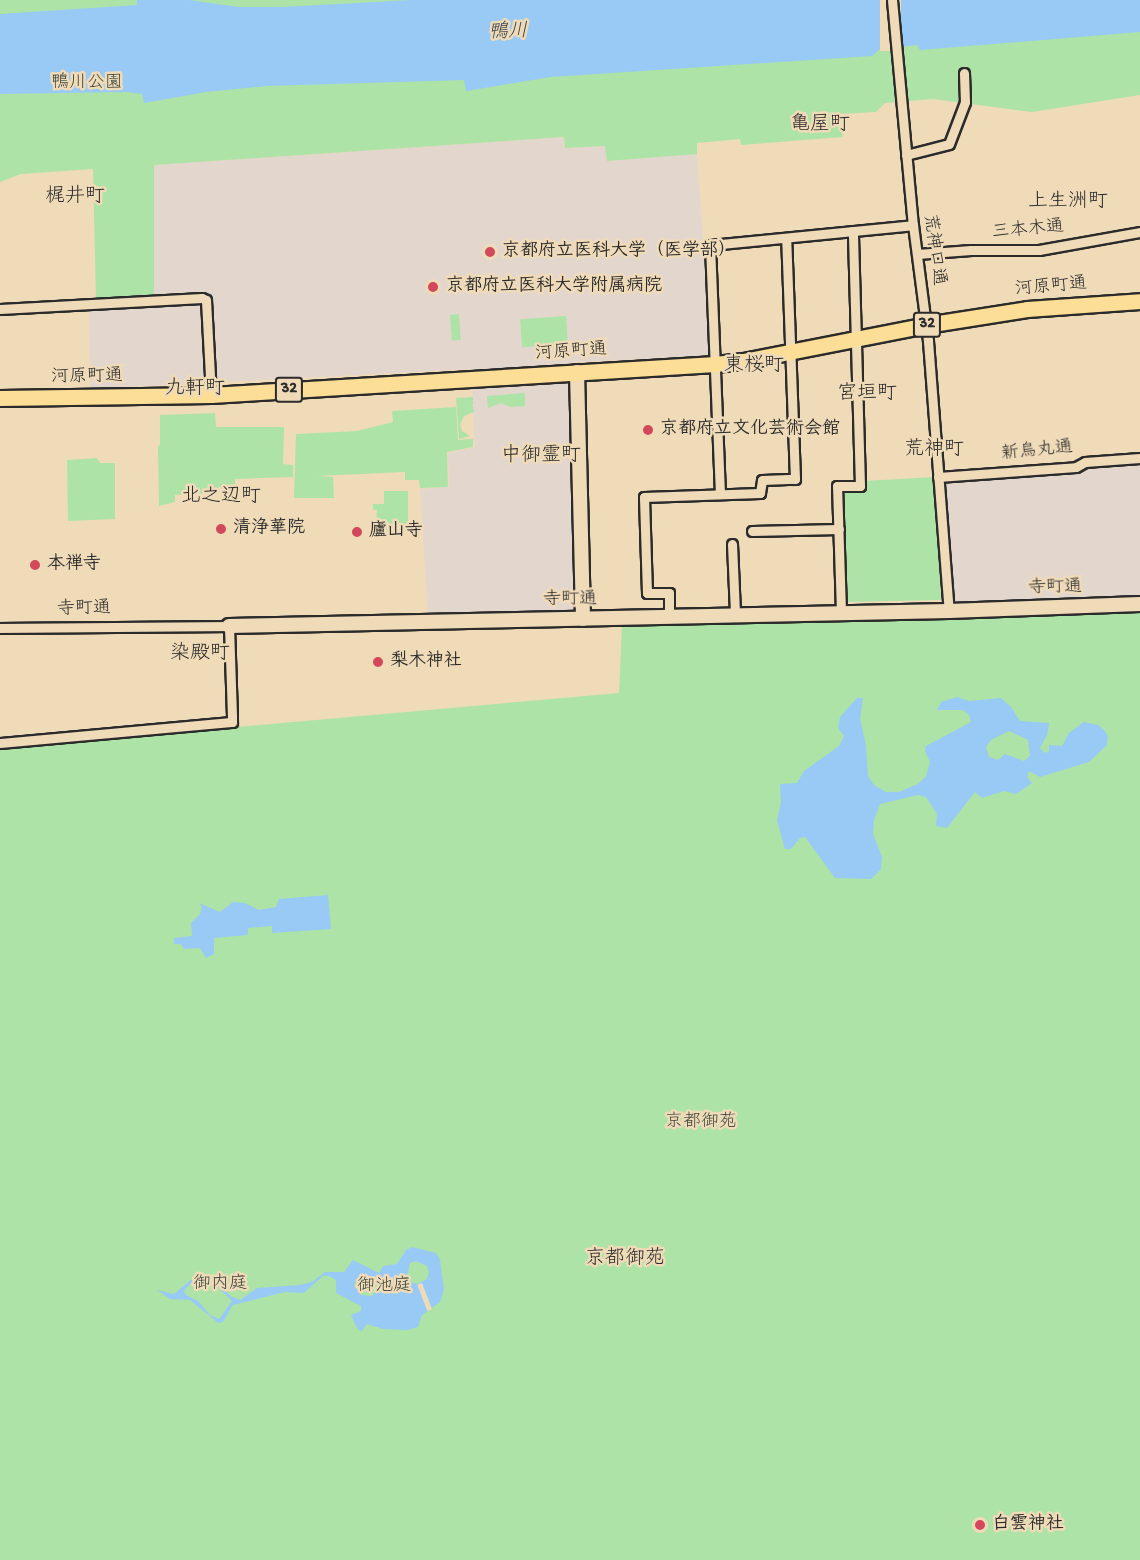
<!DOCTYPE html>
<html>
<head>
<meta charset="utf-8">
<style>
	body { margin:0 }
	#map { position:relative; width:1140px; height:1560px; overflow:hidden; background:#f0dbb9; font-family:"Gochi Hand","Klee One",sans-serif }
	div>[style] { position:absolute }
	.built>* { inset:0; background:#e3d6cd }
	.green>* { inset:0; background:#ade3a6; transform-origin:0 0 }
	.water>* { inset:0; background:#98caf5 }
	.pier>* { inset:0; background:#f0dbb9; transform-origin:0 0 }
	.roads { filter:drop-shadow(2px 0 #2b2b2b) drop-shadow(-2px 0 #2b2b2b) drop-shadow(0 2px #2b2b2b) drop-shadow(0 -2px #2b2b2b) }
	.street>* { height:9px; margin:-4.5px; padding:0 4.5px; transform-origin:4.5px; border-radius:4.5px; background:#f0dbb9 }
	.secondary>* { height:14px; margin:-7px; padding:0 7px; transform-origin:7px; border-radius:7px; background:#f0dbb9 }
	.primary>* { height:15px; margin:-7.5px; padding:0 7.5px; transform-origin:7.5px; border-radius:7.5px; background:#fdde96 }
	.dots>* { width:16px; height:16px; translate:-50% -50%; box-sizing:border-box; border:3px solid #f0dbb9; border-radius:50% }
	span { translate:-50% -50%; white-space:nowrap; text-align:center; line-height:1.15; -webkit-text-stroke:5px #f0dbb9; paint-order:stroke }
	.shield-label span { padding:2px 4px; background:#f0dbb9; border:2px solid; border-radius:4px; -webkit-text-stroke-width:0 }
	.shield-label { font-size:16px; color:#2b2b2b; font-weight:700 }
	.park-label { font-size:18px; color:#3e473d }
	.street-label { font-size:18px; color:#2b2b2b }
	.poi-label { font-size:18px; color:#2b2b2b; font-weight:700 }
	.left { translate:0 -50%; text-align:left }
	.water-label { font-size:20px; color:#414b53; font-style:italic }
	.neighbourhood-label { font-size:20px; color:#2b2b2b }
</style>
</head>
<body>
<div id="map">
	<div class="built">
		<div style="clip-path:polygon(564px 137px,565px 148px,606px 146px,607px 161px,697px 154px,712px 356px,574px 362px,570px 421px,574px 611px,428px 613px,420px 489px,449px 487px,448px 453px,475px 447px,471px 369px,90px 389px,89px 300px,154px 297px,154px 165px)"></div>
		<div style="clip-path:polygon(1140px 462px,1140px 596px,953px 605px,946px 480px,1081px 473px,1087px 465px)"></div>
	</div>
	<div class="green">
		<div style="clip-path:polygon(0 0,1140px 0,1140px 95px,1032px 112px,933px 99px,885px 103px,876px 112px,840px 114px,843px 137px,741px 145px,740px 139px,697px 143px,697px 154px,607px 161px,605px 146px,565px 148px,564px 137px,154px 165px,154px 297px,96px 300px,93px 169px,21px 174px,0 182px)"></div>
		<div style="left:459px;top:314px;width:26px;height:9px;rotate:86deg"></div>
		<div style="left:566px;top:316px;width:28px;height:46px;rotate:86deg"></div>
		<div style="clip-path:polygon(525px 393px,525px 406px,510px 407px,501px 403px,488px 408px,487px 396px)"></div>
		<div style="clip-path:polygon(473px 397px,473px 405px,470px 406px,473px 406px,474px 412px,464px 416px,460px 425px,462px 431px,470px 436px,459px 439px,456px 398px)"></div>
		<div style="clip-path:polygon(456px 407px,458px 440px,473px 439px,473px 447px,447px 452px,448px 487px,420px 488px,419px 480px,405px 480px,405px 472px,317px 476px,333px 477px,334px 498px,294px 498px,296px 434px,357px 431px,393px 422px,392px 411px)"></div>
		<div style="clip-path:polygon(215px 413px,216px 427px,284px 427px,283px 464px,293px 465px,293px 477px,235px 479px,235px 486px,219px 487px,219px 493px,175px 495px,175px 502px,159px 506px,158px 446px,160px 445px,160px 415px)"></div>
		<div style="clip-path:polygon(97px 458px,100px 463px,115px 463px,115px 519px,68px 521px,67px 460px)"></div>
		<div style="clip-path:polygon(935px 477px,941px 600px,845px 602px,841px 491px,864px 490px,864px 481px)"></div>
		<div style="clip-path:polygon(384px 491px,408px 491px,408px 532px,371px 532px,371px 525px,376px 525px,377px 510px,373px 510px,373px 504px,384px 504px)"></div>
		<div style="clip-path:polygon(1140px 609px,1140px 1560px,0 1560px,0 748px,619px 693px,622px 625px)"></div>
	</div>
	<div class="water">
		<div style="clip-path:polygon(137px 0,189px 0,239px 7px,283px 7px,411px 0,1140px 0,1140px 32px,920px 50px,917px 45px,880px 49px,872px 56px,551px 77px,466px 91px,464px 80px,267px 86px,206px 92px,144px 103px,142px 94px,126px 92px,0 94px,0 14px,137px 5px)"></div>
		<div style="clip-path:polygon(evenodd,957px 697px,969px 701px,1001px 698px,1011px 707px,1020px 721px,1049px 723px,1047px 735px,1040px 748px,1045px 753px,1049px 751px,1049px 745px,1062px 746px,1069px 733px,1084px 722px,1098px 725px,1104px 730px,1108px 736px,1107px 745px,1089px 762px,1040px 777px,1029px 771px,1027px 777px,1032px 783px,1016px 794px,1004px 791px,982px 798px,975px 792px,947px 828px,936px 826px,937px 814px,926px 797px,918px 795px,880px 804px,874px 820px,873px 834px,882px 857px,881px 869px,871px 879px,835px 878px,805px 837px,800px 838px,791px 849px,785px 849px,777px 821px,781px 802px,780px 784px,797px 783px,804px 771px,839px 746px,844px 736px,838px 728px,840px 717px,857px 698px,863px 698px,860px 719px,866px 745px,868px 776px,874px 785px,886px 792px,899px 792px,918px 784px,926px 776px,930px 762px,925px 751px,926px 746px,971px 722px,969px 715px,963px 710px,937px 710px,941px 702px,957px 697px,1009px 731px,1028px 740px,1030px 756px,1024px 761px,1005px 754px,998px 760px,989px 757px,986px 747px,991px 740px,1009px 731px)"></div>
		<div style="clip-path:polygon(328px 895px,331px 929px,272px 933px,272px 926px,248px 928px,248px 935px,214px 938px,214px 954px,206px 958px,200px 948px,184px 949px,181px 944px,174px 944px,174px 938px,192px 936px,191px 923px,200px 914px,202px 907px,199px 903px,220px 912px,233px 902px,245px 903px,259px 910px,276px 907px,279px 899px)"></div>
		<div style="clip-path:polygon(evenodd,412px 1247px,436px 1253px,440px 1260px,444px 1290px,440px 1302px,422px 1315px,418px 1327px,408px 1330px,383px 1329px,367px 1324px,362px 1331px,358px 1330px,351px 1315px,361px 1311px,361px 1306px,336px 1293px,336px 1280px,329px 1276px,323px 1276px,304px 1293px,285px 1292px,233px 1305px,223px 1322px,218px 1323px,190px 1300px,170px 1299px,157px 1290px,174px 1294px,192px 1279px,201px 1279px,220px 1284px,230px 1296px,240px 1300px,257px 1288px,300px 1285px,312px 1282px,325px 1272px,344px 1272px,353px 1260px,379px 1273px,383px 1266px,397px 1264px,406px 1250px,412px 1247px,416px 1261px,427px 1266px,429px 1272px,427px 1279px,417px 1284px,411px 1282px,407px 1276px,410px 1263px,416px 1261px,412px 1247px,360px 1276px,374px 1279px,377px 1283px,377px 1289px,372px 1296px,361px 1295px,354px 1285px,360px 1276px,412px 1247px,200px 1281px,218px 1287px,232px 1301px,219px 1319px,210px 1315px,198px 1301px,186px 1295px,184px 1291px,191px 1283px,200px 1281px,412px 1247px,395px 1283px,401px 1286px,403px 1291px,385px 1293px,384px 1288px,395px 1283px)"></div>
	</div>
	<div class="pier">
		<div style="left:880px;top:0;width:21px;height:51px"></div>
		<div style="left:422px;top:1283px;width:28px;height:5px;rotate:69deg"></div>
	</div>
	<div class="roads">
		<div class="street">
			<div style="left:892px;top:0;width:226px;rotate:84.7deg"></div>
			<div style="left:913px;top:225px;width:117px;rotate:82.6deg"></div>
			<div style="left:928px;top:341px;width:271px;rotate:85.6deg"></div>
			<div style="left:906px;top:155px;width:44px;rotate:-14.3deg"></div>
			<div style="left:949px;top:144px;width:45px;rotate:-69.1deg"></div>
			<div style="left:965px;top:102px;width:29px;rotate:-92deg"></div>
			<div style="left:917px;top:254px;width:54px;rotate:-4.2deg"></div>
			<div style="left:971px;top:250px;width:68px"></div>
			<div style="left:1039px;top:250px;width:103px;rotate:-10.1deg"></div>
			<div style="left:0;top:309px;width:202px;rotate:-3.1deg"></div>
			<div style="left:202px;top:298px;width:4px;rotate:27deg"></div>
			<div style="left:206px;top:300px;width:95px;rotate:87deg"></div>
			<div style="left:938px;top:477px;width:138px;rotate:-4.1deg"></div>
			<div style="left:1076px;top:467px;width:10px;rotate:-29deg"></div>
			<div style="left:1085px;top:462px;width:55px;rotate:-4.2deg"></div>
			<div style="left:720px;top:494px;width:249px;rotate:-92.3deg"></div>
			<div style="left:710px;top:245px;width:204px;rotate:-5.6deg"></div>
			<div style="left:752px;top:531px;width:87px;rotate:-1.3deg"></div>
			<div style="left:732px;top:544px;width:70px;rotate:87.5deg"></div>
			<div style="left:841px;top:612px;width:126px;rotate:-91.8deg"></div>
			<div style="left:837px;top:486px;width:23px"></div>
			<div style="left:860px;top:486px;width:255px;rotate:-91.6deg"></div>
			<div style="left:669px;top:616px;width:23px;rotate:-90deg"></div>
			<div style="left:669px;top:593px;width:22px;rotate:180deg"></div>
			<div style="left:647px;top:593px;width:96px;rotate:-91.8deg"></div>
			<div style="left:644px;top:497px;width:116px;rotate:-2deg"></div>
			<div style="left:760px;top:493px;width:13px;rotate:-81deg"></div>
			<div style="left:762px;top:480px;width:33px;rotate:-2deg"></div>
			<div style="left:795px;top:479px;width:241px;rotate:-92.1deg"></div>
			<div style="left:0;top:628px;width:229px;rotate:-0.5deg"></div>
			<div style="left:229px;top:626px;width:91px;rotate:88.1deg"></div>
			<div style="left:232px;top:717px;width:5px;rotate:90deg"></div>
			<div style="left:232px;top:722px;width:233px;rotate:174.8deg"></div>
		</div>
		<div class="secondary">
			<div style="left:577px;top:372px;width:247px;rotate:88.6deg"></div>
			<div style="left:229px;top:626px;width:720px;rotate:-1.19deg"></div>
			<div style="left:949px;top:611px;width:191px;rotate:-2.1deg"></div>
		</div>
		<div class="primary">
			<div style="left:0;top:398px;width:211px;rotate:-0.8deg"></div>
			<div style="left:211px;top:395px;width:505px;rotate:-3.52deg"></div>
			<div style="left:715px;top:364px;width:28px;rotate:-6deg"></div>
			<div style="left:743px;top:361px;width:187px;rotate:-11.1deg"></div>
			<div style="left:926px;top:325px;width:102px;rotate:-9deg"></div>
			<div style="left:1027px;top:309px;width:113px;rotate:-4deg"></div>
		</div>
	</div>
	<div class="dots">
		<div style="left:490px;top:252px;background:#d1495b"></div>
		<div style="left:433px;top:287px;background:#d1495b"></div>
		<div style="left:648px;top:430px;background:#d1495b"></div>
		<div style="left:221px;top:529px;background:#d1495b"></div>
		<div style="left:357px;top:532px;background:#d1495b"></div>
		<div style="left:35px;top:565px;background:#d1495b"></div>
		<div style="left:378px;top:662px;background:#d1495b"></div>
		<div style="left:980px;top:1525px;background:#d1495b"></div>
	</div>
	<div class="shield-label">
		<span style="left:927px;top:325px">32</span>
		<span style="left:289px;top:390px">32</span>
	</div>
	<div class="park-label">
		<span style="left:87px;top:84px">鴨川公園</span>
		<span style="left:701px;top:1123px">京都御苑</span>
		<span style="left:220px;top:1285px">御内庭</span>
		<span style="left:384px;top:1287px">御池庭</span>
	</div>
	<div class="street-label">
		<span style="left:1028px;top:231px;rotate:-5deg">三本木通</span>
		<span style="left:933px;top:250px;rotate:82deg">荒神口通</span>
		<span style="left:1051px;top:288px;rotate:-5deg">河原町通</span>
		<span style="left:571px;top:353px;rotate:-4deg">河原町通</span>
		<span style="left:87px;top:378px;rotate:-1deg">河原町通</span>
		<span style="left:1037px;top:452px;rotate:-6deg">新烏丸通</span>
		<span style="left:1055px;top:589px;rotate:-2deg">寺町通</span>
		<span style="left:570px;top:601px;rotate:-1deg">寺町通</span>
		<span style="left:84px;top:610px;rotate:-1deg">寺町通</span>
	</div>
	<div class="poi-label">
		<span class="left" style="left:502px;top:252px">京都府立医科大学（医学部）</span>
		<span class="left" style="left:446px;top:287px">京都府立医科大学附属病院</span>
		<span class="left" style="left:660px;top:430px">京都府立文化芸術会館</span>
		<span class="left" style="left:233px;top:529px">清浄華院</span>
		<span class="left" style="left:369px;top:532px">廬山寺</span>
		<span class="left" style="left:47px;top:565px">本禅寺</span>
		<span class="left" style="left:390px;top:662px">梨木神社</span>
		<span class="left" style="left:992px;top:1525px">白雲神社</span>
	</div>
	<div class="water-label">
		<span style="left:508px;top:33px;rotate:-2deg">鴨川</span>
	</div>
	<div class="neighbourhood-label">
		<span style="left:820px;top:125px">亀屋町</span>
		<span style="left:75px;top:197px">梶井町</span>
		<span style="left:1068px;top:202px">上生洲町</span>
		<span style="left:754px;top:366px">東桜町</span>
		<span style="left:195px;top:389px">九軒町</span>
		<span style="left:867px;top:394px">宮垣町</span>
		<span style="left:934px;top:450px">荒神町</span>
		<span style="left:541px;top:456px">中御霊町</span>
		<span style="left:221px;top:497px">北之辺町</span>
		<span style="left:200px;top:654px">染殿町</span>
		<span style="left:625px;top:1259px">京都御苑</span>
	</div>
</div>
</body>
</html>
